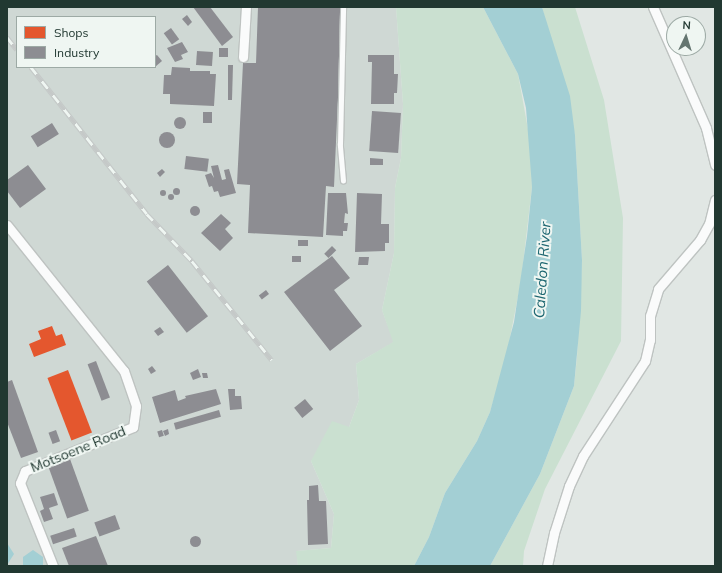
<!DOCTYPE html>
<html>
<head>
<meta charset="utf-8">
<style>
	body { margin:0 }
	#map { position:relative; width:722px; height:573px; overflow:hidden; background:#e1e7e4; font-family:Mulish,sans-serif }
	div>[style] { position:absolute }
	.built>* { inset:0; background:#cfd8d4 }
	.green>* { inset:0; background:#cae0d0 }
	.water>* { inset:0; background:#a3cfd4 }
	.shops>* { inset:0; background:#e4572e; transform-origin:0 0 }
	.industry>* { inset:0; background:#8d8d92; transform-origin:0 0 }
	.round { border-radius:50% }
	.roads { filter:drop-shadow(1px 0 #bec3c1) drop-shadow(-1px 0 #bec3c1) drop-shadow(0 1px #bec3c1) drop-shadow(0 -1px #bec3c1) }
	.lane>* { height:4.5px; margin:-2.25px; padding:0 2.25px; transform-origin:2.25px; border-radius:2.25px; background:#fafbfb }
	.street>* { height:9px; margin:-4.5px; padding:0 4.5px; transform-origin:4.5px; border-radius:4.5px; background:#fafbfb }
	.rail>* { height:4.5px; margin-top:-2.25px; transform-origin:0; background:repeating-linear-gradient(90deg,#eff6f2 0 9px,#c5c9c8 0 18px); box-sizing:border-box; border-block:1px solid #c5c9c8 }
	span { translate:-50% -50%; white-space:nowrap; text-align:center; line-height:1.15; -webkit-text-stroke:4px #eff6f2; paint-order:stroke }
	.street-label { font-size:14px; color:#213831 }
	.water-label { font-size:15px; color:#1e6771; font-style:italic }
	.frame { position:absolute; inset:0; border:8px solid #213831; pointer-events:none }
	.legend { position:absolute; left:16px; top:16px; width:140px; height:52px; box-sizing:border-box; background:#eff6f2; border:1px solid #9daaa5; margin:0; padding:5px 7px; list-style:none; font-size:12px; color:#213831 }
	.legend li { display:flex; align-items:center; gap:8px; height:20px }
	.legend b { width:20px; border:1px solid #9daaa5 }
	.north { position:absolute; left:666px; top:16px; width:40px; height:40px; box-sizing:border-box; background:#eff6f2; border:1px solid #9daaa5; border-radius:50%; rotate:4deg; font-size:11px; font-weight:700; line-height:16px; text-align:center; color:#213831 }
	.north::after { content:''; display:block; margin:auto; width:14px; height:18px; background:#647570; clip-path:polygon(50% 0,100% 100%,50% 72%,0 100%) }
</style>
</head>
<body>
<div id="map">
	<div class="built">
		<div style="clip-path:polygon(evenodd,7px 7px,396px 7px,403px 104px,401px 158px,395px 188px,394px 253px,382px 310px,394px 342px,356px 364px,359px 400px,349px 427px,311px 461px,334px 514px,331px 548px,297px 551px,298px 566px,7px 566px,7px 7px,17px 17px,155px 17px,155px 67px,17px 67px,17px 17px)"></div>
	</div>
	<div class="green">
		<div style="clip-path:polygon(396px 7px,483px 7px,518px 74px,531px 146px,532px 187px,521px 281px,506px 358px,490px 412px,477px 441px,445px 493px,429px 537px,414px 566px,298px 566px,296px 551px,331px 548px,334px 514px,311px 461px,332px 421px,349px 427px,359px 400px,356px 364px,393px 342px,382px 310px,394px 253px,395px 188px,401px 158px,403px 104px)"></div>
		<div style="clip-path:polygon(542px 7px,575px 7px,604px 100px,623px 218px,621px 341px,545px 489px,524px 551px,523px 566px,490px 566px,540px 474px,574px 386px,577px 357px,582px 260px,575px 135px)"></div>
	</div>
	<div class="water">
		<div style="clip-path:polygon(483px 7px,542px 7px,570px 96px,575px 135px,582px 260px,581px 311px,574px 386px,540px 474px,490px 566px,414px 566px,429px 537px,445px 493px,477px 441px,490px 412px,514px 322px,527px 236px,532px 187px,526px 108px,518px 74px)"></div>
		<div style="clip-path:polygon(7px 543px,14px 554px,7px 565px)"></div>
		<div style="clip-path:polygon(33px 550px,43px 557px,43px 566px,23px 565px,23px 557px)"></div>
	</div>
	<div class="shops">
		<div style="clip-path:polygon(52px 326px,56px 336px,62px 334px,66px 345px,34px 357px,29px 344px,41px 339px,38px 331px)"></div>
		<div style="left:68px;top:370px;width:67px;height:22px;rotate:69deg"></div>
	</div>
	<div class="industry">
		<div style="clip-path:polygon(193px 7px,210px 7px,233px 37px,222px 46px)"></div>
		<div style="clip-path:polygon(258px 7px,342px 7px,334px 187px,326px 186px,323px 237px,248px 233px,250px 185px,237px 184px,243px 63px,256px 63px)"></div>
		<div style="clip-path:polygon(187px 15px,192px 22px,188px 26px,182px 19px)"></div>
		<div style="left:171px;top:28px;width:14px;height:9px;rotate:54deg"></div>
		<div style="clip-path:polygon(182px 42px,188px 52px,181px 55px,183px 59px,175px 62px,167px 48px)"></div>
		<div style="left:219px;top:48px;width:9px;height:9px"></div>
		<div style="left:197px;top:51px;width:16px;height:14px;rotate:4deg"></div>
		<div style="clip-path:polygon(157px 55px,162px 61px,155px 67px,155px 56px)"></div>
		<div style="clip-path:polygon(368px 55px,394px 55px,394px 74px,398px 74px,397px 93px,394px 93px,394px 104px,371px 104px,372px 62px,368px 62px)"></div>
		<div style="clip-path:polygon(228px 65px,233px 65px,232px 100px,228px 100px)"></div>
		<div style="clip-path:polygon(172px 67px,190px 68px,190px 71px,210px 71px,210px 74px,216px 74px,214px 106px,170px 104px,170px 94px,163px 94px,164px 75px,171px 75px)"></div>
		<div style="left:372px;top:111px;width:29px;height:40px;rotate:4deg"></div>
		<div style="left:203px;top:112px;width:9px;height:11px"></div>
		<div class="round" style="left:174px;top:117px;width:12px;height:12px"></div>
		<div style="left:52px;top:123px;width:13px;height:25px;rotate:58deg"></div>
		<div class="round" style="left:159px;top:132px;width:16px;height:16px"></div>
		<div style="left:186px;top:156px;width:23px;height:13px;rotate:7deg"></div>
		<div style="clip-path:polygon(370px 158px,383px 159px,383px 165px,370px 165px)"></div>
		<div style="clip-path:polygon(28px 165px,46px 189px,20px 208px,7px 191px,7px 180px)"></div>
		<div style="clip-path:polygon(218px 165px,222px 180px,226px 179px,224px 170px,229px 169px,236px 193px,220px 197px,218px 191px,214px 192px,212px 186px,209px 187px,205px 175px,211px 173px,214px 178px,211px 166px)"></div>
		<div style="clip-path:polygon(162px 169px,165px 172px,160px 177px,157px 173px)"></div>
		<div class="round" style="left:172.5px;top:187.5px;width:7px;height:7px"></div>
		<div class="round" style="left:160px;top:190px;width:6px;height:6px"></div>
		<div style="clip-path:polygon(328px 193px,346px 193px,348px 214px,345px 213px,344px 223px,348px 223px,347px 231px,343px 231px,343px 236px,326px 235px)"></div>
		<div style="clip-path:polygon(357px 193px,382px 194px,381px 224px,389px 224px,389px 243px,385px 243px,385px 251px,355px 252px)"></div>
		<div class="round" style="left:168px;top:194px;width:6px;height:6px"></div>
		<div class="round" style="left:190px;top:206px;width:10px;height:10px"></div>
		<div style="clip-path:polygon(221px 214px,231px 223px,225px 229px,233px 238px,220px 251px,201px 233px)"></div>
		<div style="left:298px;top:240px;width:10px;height:6px"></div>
		<div style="left:332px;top:246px;width:6px;height:11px;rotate:45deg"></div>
		<div style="left:292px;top:256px;width:9px;height:6px"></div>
		<div style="clip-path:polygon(332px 256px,350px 278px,334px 290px,362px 326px,330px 351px,284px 292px)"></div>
		<div style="clip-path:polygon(359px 257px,369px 257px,368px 265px,358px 265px)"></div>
		<div style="left:168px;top:265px;width:65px;height:27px;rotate:52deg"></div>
		<div style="left:266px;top:290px;width:5px;height:9px;rotate:53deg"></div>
		<div style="clip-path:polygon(160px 327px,164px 332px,158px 336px,154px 331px)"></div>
		<div style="left:96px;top:361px;width:39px;height:9px;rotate:69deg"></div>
		<div style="clip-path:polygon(152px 366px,156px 371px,151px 374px,148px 369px)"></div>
		<div style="clip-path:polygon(198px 369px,201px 377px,193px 380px,190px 373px)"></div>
		<div style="clip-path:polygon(202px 373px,207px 373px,208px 378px,203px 378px)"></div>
		<div style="clip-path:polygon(12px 380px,38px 452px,21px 458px,7px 422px,7px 382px)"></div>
		<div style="clip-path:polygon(216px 389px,221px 404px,160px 423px,152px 397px,175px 390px,178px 401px,186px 398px,185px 396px)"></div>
		<div style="clip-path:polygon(228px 389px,235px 389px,235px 396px,241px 396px,242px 409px,230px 410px)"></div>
		<div style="left:305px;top:399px;width:13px;height:14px;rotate:51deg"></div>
		<div style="left:219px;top:410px;width:7px;height:47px;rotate:74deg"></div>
		<div style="clip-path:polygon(168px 429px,169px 434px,165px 436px,163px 431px)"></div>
		<div style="left:56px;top:430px;width:12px;height:8px;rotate:70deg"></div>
		<div style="left:162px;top:430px;width:6px;height:5px;rotate:72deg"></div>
		<div style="left:70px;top:459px;width:55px;height:23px;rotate:70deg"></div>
		<div style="clip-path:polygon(318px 485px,319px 501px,326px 501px,328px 544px,308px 545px,307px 500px,309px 500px,309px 486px)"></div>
		<div style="clip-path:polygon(54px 493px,58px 505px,49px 508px,53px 519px,44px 522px,40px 511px,44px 509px,40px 497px)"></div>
		<div style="left:115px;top:515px;width:15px;height:22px;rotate:70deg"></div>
		<div style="left:74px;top:528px;width:9px;height:25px;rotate:72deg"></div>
		<div class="round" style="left:189.5px;top:535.5px;width:11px;height:11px"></div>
		<div style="clip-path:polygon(96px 536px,108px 566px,69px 566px,62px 548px)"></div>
	</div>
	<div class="roads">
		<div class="lane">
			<div style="left:343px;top:181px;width:37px;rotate:-95deg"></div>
			<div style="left:340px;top:144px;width:137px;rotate:-88.7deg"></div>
		</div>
		<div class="street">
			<div style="left:653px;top:7px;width:132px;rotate:66.3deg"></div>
			<div style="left:706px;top:128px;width:38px;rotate:76deg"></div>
			<div style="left:243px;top:57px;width:50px;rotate:-86.6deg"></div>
			<div style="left:7px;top:225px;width:187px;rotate:51.3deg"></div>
			<div style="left:124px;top:371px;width:37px;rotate:71deg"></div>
			<div style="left:136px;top:406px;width:21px;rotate:98deg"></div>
			<div style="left:133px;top:427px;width:117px;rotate:157.8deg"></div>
			<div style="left:25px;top:471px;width:13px;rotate:113deg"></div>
			<div style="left:20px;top:483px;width:89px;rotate:68.3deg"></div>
			<div style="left:547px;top:566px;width:34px;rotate:-78deg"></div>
			<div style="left:554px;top:533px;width:49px;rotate:-72.3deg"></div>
			<div style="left:569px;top:486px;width:33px;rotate:-65deg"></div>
			<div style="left:583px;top:456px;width:113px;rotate:-56.9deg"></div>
			<div style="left:645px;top:361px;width:22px;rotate:-77deg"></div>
			<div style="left:650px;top:340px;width:24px;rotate:-90deg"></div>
			<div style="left:650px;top:316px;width:28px;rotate:-73deg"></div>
			<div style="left:658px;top:289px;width:65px;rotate:-49.4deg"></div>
			<div style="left:700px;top:240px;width:18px;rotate:-61deg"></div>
			<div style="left:709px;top:224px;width:25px;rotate:-76deg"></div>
		</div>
	</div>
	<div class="rail">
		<div style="left:7px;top:37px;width:16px;rotate:52deg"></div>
		<div style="left:31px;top:67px;width:187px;rotate:51.7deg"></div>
		<div style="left:147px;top:214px;width:65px;rotate:46.2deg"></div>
		<div style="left:192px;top:261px;width:127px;rotate:51.1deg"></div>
	</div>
	<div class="street-label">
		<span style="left:78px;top:449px;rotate:-22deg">Motsoene Road</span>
	</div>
	<div class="water-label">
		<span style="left:542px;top:270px;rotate:-86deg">Caledon River</span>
	</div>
	<div class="frame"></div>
	<ul class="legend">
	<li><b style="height:11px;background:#e4572e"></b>Shops</li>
	<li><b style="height:11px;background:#8d8d92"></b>Industry</li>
	</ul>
	<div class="north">N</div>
</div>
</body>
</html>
